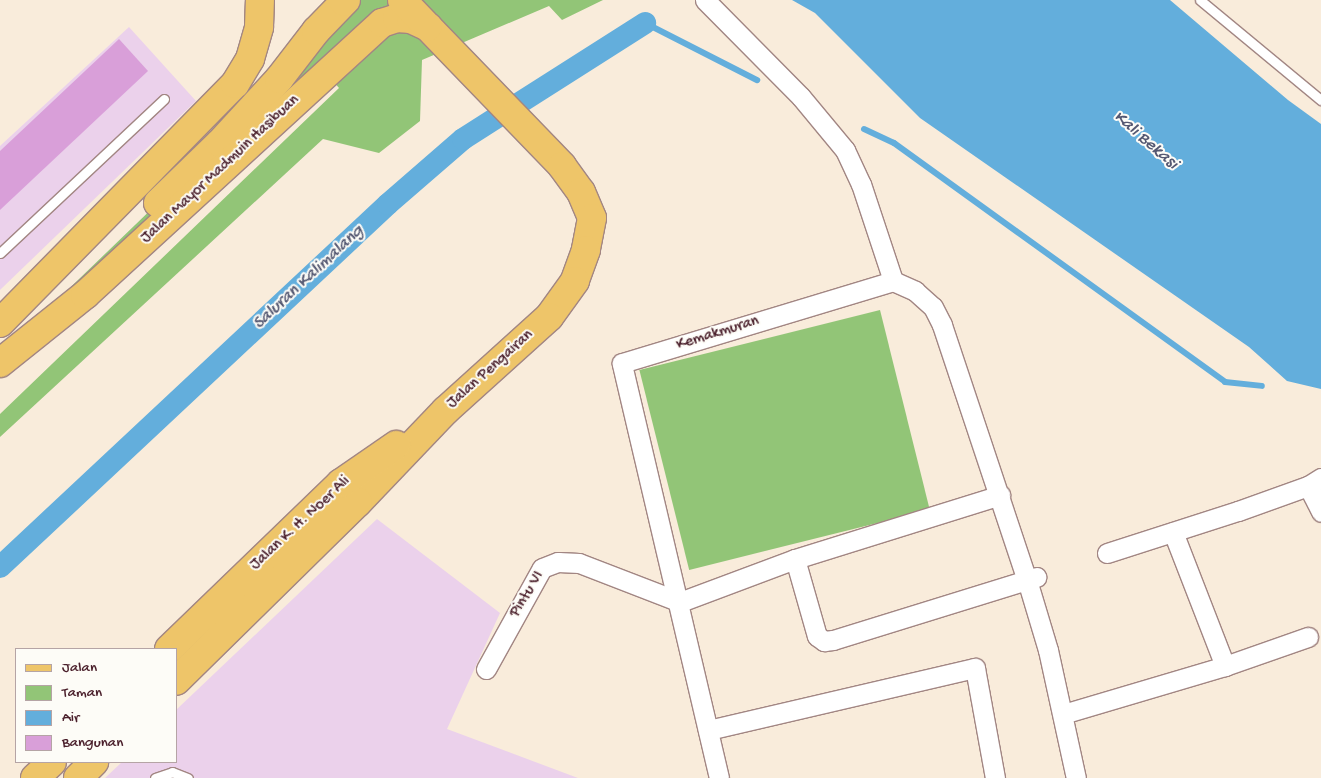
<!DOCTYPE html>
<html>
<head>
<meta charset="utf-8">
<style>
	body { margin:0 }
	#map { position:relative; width:1321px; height:778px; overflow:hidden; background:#f9ecdb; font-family:"Gochi Hand",sans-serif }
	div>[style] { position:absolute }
	.built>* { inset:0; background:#ebd1eb }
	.green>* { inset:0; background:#92c577; transform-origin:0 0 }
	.water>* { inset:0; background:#63aedc }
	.stream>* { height:6px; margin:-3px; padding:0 3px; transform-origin:3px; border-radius:3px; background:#63aedc }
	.canal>* { height:22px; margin:-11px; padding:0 11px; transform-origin:11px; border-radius:11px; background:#63aedc }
	.building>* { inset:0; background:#d99fd9 }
	.roads { filter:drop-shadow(1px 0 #a28683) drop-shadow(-1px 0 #a28683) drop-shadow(0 1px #a28683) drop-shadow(0 -1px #a28683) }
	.lane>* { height:9px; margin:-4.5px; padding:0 4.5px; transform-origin:4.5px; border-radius:4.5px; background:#fff }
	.street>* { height:19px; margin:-9.5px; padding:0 9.5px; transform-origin:9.5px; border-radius:9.5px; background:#fff }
	.primary>* { height:28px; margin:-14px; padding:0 14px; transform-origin:14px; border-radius:14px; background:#eec569 }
	.highway>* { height:28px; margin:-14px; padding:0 14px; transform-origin:14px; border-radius:14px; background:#eec569 }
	span { translate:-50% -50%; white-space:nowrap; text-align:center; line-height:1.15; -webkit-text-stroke:4px #fdfcf7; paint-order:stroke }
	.street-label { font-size:16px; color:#4a1f2b }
	.water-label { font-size:18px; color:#545872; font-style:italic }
	.legend { position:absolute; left:15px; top:648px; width:162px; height:115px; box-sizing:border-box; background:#fdfcf7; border:1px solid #b5a4a5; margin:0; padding:6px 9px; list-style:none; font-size:15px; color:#4a1f2b }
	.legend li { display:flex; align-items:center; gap:10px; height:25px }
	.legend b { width:25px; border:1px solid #b5a4a5 }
</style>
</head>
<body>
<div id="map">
	<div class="built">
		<div style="clip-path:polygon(129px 27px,196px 101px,0 290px,0 146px)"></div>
		<div style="clip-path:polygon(377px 519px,500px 613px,447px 729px,578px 778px,105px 778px,122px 762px,176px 762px,176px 710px)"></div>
	</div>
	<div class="green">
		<div style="clip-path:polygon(350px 0,400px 0,428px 26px,423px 0,603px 0,562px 20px,549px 6px,422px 60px,420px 121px,379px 153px,323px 139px,0 437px,0 414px,339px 88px,326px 73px,50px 307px,220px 143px)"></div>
		<div style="left:880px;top:310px;width:206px;height:248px;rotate:76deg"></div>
	</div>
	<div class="water">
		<div style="clip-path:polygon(792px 0,1170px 0,1288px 100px,1321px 124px,1321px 389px,1287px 381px,1249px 347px,920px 118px,815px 13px)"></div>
	</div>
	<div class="stream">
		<div style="left:645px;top:23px;width:126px;rotate:27deg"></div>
		<div style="left:864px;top:129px;width:33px;rotate:25deg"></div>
		<div style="left:894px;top:143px;width:408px;rotate:35.8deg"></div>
		<div style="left:1225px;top:382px;width:37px;rotate:6deg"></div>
	</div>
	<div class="canal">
		<div style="left:0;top:567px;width:531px;rotate:-43.09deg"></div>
		<div style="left:388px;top:204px;width:99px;rotate:-40.9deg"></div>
		<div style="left:463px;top:139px;width:216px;rotate:-32.5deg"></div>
	</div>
	<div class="building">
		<div style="clip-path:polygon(119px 39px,148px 71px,0 210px,0 151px)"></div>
	</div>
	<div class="roads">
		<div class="lane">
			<div style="left:1200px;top:0;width:157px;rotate:39.6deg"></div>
			<div style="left:0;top:253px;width:225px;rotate:-43.2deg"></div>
			<div style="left:155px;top:778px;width:18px;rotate:-19deg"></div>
			<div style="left:172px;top:772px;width:17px;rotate:21deg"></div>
		</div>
		<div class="street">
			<div style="left:705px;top:0;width:136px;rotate:45.3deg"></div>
			<div style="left:801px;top:97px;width:69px;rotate:50.3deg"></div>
			<div style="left:845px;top:150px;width:38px;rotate:65deg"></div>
			<div style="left:861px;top:184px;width:102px;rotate:71.7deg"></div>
			<div style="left:893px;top:281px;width:24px;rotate:24deg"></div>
			<div style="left:915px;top:291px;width:24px;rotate:42deg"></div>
			<div style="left:933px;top:307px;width:20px;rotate:63deg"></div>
			<div style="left:942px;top:325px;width:269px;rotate:71.6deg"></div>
			<div style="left:1027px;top:580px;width:73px;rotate:73.3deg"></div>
			<div style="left:1048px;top:650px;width:131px;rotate:77.7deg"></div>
			<div style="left:1308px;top:486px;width:29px;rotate:63deg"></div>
			<div style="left:1173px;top:532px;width:144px;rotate:68.8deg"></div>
			<div style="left:1107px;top:553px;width:138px;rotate:-17.8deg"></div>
			<div style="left:1238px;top:511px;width:74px;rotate:-19.7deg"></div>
			<div style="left:1308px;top:486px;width:15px;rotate:-32deg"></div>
			<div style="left:795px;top:559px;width:80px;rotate:74.1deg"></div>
			<div style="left:817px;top:636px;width:9px;rotate:36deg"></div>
			<div style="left:824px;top:641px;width:9px;rotate:-6deg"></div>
			<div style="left:833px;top:640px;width:213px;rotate:-17.2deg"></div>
			<div style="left:486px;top:669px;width:115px;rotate:-61deg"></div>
			<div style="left:542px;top:568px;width:17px;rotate:-21deg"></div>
			<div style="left:558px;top:562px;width:21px;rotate:3deg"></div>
			<div style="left:579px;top:563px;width:108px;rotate:21.1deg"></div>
			<div style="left:680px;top:602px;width:123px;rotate:-20.5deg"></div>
			<div style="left:795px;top:559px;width:215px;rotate:-17.3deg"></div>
			<div style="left:1063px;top:714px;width:169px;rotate:-16.5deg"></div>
			<div style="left:1225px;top:666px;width:88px;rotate:-19.3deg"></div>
			<div style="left:708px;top:730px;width:274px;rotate:-13.1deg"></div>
			<div style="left:975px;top:668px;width:112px;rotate:79.7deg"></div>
			<div style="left:719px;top:778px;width:426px;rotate:-103.2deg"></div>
			<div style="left:622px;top:363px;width:283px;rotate:-16.8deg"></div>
		</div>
		<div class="primary">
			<div style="left:158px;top:203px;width:86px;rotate:-44.1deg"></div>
			<div style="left:220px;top:143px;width:87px;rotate:-47.3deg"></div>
			<div style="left:279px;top:79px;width:61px;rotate:-52.4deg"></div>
			<div style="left:316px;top:31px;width:43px;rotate:-45.9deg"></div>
			<div style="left:0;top:363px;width:109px;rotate:-38.7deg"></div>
			<div style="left:85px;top:295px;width:403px;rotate:-42.5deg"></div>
			<div style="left:382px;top:23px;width:16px;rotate:-18deg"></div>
			<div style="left:397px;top:18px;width:14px;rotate:4deg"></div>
			<div style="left:411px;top:19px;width:19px;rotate:25deg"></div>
			<div style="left:428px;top:27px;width:193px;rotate:46deg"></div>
			<div style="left:562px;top:166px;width:32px;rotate:54deg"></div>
			<div style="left:581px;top:192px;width:28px;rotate:67deg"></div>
			<div style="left:592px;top:218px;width:33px;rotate:101deg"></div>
			<div style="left:586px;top:250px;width:33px;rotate:110deg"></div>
			<div style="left:575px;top:281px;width:44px;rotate:125.8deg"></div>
			<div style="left:549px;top:317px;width:140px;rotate:137.9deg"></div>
			<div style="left:445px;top:411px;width:126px;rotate:133.7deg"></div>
			<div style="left:358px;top:502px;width:255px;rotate:135.5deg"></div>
			<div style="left:169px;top:649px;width:239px;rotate:-44deg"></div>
			<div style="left:341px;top:483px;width:67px;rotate:-34.6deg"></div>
			<div style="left:35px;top:778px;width:23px;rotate:-43deg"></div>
			<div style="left:78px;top:778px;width:23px;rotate:-45deg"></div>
		</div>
		<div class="highway">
			<div style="left:343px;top:0;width:2px;rotate:63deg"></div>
			<div style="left:402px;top:0;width:37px;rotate:46deg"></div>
			<div style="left:0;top:323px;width:335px;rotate:-45.5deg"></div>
			<div style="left:235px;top:84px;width:29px;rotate:-59deg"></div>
			<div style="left:250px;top:59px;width:33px;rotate:-74deg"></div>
			<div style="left:259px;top:27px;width:27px;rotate:-88deg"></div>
		</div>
	</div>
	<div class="street-label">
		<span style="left:221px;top:170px;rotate:-43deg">Jalan Mayor Madmuin Hasibuan</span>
		<span style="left:718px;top:334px;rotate:-17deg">Kemakmuran</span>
		<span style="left:491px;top:370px;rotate:-42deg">Jalan Pengairan</span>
		<span style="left:301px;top:524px;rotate:-43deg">Jalan K. H. Noer Ali</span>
		<span style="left:528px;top:595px;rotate:-59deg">Pintu VI</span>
	</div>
	<div class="water-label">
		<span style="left:1145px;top:141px;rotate:41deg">Kali Bekasi</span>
		<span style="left:309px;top:278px;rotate:-43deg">Saluran Kalimalang</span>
	</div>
	<ul class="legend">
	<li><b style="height:6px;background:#eec569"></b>Jalan</li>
	<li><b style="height:14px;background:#92c577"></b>Taman</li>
	<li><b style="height:14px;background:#63aedc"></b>Air</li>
	<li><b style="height:14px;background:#d99fd9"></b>Bangunan</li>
	</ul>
</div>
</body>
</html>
